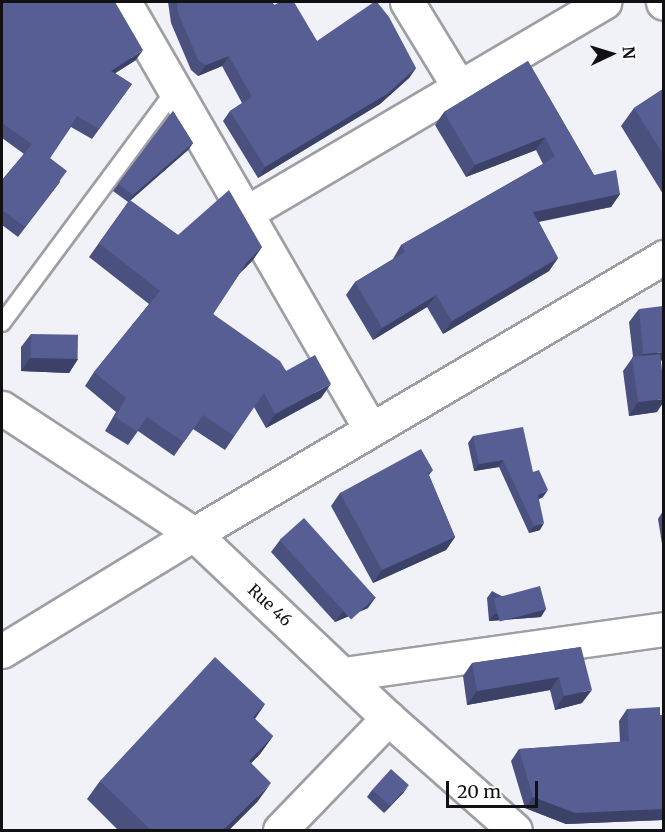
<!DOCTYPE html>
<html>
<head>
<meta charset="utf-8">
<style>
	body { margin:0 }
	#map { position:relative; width:665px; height:832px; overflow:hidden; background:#f1f2f8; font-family:Merriweather,serif }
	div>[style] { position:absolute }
	.roads { filter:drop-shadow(2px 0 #9e9fa5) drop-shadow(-2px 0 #9e9fa5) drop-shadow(0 2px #9e9fa5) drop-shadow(0 -2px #9e9fa5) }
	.service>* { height:16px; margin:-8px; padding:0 8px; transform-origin:8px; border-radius:8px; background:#fff }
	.minor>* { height:33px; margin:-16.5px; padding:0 16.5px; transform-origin:16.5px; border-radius:16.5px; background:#fff }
	.tertiary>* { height:33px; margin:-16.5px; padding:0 16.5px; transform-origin:16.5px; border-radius:16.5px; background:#fff }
	.wall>* { inset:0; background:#4a517e }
	.shaded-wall>* { inset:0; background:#3c4267 }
	.building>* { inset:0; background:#565e93; transform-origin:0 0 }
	span { translate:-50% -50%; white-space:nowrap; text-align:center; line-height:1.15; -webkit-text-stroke:6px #fff; paint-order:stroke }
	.street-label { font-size:16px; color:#111113 }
	.frame { position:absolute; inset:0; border:3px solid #111113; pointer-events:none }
	.north { position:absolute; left:581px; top:24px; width:60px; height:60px; -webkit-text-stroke:4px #fff; paint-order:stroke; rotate:86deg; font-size:16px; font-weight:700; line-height:24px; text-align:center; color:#111113 }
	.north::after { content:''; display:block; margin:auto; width:21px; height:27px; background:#111113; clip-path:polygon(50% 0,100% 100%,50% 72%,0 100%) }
	.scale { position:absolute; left:446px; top:781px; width:92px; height:27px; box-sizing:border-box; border:3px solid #111113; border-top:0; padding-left:8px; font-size:18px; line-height:21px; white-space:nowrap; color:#111113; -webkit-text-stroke:4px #fff; paint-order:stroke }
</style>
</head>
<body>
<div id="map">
	<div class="roads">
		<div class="service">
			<div style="left:2px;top:323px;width:290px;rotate:-53.4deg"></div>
		</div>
		<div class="minor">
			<div style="left:124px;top:2px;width:493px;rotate:60deg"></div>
			<div style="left:407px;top:2px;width:100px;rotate:58.5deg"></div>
			<div style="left:663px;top:2px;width:1px;rotate:45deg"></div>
			<div style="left:246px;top:213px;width:416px;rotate:-30.5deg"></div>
			<div style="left:2px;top:651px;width:225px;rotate:-31.4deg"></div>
			<div style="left:194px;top:534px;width:267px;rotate:43.5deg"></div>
			<div style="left:388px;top:718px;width:169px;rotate:41.4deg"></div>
			<div style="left:344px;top:674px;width:323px;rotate:-8deg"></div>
			<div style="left:280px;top:830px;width:156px;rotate:-46deg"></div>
		</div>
		<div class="tertiary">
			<div style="left:2px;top:408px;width:230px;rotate:33.3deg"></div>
			<div style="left:194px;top:534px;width:546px;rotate:-30.51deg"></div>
		</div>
	</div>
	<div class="wall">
		<div style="clip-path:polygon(2px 2px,136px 60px,115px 73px,132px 84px,92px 139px,71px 127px,50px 158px,60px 182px,18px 237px,2px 225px,2px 180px,24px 154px,2px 138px)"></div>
		<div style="clip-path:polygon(168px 2px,272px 2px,274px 5px,317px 41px,416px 68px,409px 78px,380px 104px,258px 178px,223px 121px,230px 111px,242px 103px,222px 66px,198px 76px,191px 70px,171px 23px)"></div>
		<div style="clip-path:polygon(528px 61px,594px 175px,620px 194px,611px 207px,539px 222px,558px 258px,549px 271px,443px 334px,427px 307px,373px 340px,346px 295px,355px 282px,393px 259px,401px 245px,543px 164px,536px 150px,466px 177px,435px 125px,444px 112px)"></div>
		<div style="clip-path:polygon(663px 89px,663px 194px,621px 126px,634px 108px)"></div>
		<div style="clip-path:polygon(173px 111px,193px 143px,188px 150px,130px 201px,178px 235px,262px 247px,252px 261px,240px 273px,213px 314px,321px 398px,266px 428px,254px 407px,225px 450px,193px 429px,174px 456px,138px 431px,128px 445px,105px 431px,116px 412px,85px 386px,94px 372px,149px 304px,89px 257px,128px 202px,113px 191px)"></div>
		<div style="clip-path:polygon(639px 309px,661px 361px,657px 412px,629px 416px,623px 371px,633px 357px,629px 322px)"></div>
		<div style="clip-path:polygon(31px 334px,78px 359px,69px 373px,21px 371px,21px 347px)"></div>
		<div style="clip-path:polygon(473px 436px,533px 472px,543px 497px,539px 499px,540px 530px,529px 533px,499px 467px,474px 471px,468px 443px)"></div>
		<div style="clip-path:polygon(433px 470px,429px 475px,455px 537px,446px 550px,373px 583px,331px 506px,340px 493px)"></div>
		<div style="clip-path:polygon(663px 511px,663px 550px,658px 519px)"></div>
		<div style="clip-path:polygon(280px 540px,368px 608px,335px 622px,271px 552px)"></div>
		<div style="clip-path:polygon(492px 591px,541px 617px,489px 621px,487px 598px)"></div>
		<div style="clip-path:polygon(581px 647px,582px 703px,555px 710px,550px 690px,467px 705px,463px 676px,472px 663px)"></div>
		<div style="clip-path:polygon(265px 704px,255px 719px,273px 736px,260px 754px,251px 763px,258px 801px,228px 831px,119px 831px,87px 799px,100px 781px)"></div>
		<div style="clip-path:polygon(627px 709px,660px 715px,663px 715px,663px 820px,566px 824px,525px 808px,511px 761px,519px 749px,620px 742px,619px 721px)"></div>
		<div style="clip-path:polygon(372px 790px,404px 792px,384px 813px,367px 797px)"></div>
	</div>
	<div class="shaded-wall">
		<div style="clip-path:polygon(143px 50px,136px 60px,103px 81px,111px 71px)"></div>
		<div style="clip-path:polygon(229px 56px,222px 66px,198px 76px,206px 65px)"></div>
		<div style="clip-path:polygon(416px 68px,409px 78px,380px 104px,258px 178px,265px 167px)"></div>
		<div style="clip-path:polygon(545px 137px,536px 150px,466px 177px,475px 165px)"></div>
		<div style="clip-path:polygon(193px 143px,188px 150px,128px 202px,133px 195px)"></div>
		<div style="clip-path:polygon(620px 194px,611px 207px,525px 224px,533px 212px)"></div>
		<div style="clip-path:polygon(262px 247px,252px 261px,237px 276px,247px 262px)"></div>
		<div style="clip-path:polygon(558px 258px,549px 271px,443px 334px,452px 321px)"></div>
		<div style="clip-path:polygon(436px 295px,427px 307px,373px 340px,382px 328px)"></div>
		<div style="clip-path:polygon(663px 352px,663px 358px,659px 365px,634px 367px,643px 354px)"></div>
		<div style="clip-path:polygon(30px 358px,78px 359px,69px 373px,21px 371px)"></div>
		<div style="clip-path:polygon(331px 384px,321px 398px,266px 428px,275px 414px)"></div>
		<div style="clip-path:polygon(663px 399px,663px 403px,657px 412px,629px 416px,638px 402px)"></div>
		<div style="clip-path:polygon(503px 460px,499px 467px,474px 471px,479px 464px)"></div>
		<div style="clip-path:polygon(548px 490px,543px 497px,533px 502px,538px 495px)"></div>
		<div style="clip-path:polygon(544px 523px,540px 530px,529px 533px,534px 526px)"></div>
		<div style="clip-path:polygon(455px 537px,446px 550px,373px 583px,382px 570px)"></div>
		<div style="clip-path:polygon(376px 597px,368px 608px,335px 622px,344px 610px)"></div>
		<div style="clip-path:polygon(546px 609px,541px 617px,489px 621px,494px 614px)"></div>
		<div style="clip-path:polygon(559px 677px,550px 690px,467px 705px,477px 691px)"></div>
		<div style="clip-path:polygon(592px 690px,582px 703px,555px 710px,564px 696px)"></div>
		<div style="clip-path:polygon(265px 704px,252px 722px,253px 717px)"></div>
		<div style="clip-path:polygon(273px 736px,260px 754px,236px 779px,249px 761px)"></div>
		<div style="clip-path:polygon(271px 783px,258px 801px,228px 831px,222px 831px)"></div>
		<div style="clip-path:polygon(409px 785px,404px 792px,384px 813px,389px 806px)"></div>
		<div style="clip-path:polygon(533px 797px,663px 809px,663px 820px,566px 824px,525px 808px)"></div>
	</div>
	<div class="building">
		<div style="clip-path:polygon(2px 2px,115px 2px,143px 50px,111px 71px,132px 84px,99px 129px,77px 116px,50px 158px,67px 171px,25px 227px,2px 210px,2px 180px,32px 144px,2px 123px)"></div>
		<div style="clip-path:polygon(177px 2px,272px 2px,274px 5px,280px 2px,294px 2px,317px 41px,374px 2px,377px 2px,389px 17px,416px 68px,387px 94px,265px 167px,230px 111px,252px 97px,229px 56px,206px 65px,198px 60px,178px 13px)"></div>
		<div style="clip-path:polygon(528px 61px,594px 175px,616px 170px,620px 194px,533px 212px,558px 258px,452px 321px,436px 295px,382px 328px,355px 282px,405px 252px,401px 245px,555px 157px,545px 137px,475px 165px,444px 112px)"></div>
		<div style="clip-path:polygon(663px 89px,663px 154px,634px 108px)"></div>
		<div style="clip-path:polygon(173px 111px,193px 143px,133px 195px,118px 184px)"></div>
		<div style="clip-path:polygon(229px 190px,262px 247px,247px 262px,213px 314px,280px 361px,286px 371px,315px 355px,331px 384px,275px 414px,264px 393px,234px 436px,203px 415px,184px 442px,147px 417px,137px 431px,115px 417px,126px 398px,94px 372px,160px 291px,99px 243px,130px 200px,178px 235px)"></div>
		<div style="clip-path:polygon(663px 306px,663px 352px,643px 354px,639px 309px)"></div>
		<div style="left:31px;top:334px;width:47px;height:24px;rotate:1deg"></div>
		<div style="clip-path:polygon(660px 354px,663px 379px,663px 399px,638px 402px,632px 357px)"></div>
		<div style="clip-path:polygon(523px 427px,533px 472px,539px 470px,548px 490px,538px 495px,544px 523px,534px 526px,503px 460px,479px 464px,473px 436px)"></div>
		<div style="clip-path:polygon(421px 449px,433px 470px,428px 473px,455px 537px,382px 570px,340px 493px)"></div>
		<div style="left:304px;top:518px;width:107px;height:33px;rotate:48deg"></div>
		<div style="left:540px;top:586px;width:24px;height:48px;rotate:75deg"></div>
		<div style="clip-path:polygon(581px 647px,592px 690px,564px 696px,559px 677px,477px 691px,472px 663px)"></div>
		<div style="clip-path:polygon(215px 657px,265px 704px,253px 717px,273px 736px,249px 761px,271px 783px,222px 831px,152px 831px,100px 781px)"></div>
		<div style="clip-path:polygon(660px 707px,660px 715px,663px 715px,663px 809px,575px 813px,533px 797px,519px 749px,629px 741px,627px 709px)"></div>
		<div style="left:391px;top:769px;width:24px;height:28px;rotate:42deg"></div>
	</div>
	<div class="street-label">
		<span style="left:270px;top:605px;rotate:43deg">Rue 46</span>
	</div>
	<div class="frame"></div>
	<div class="north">N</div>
	<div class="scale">20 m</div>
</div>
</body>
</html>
